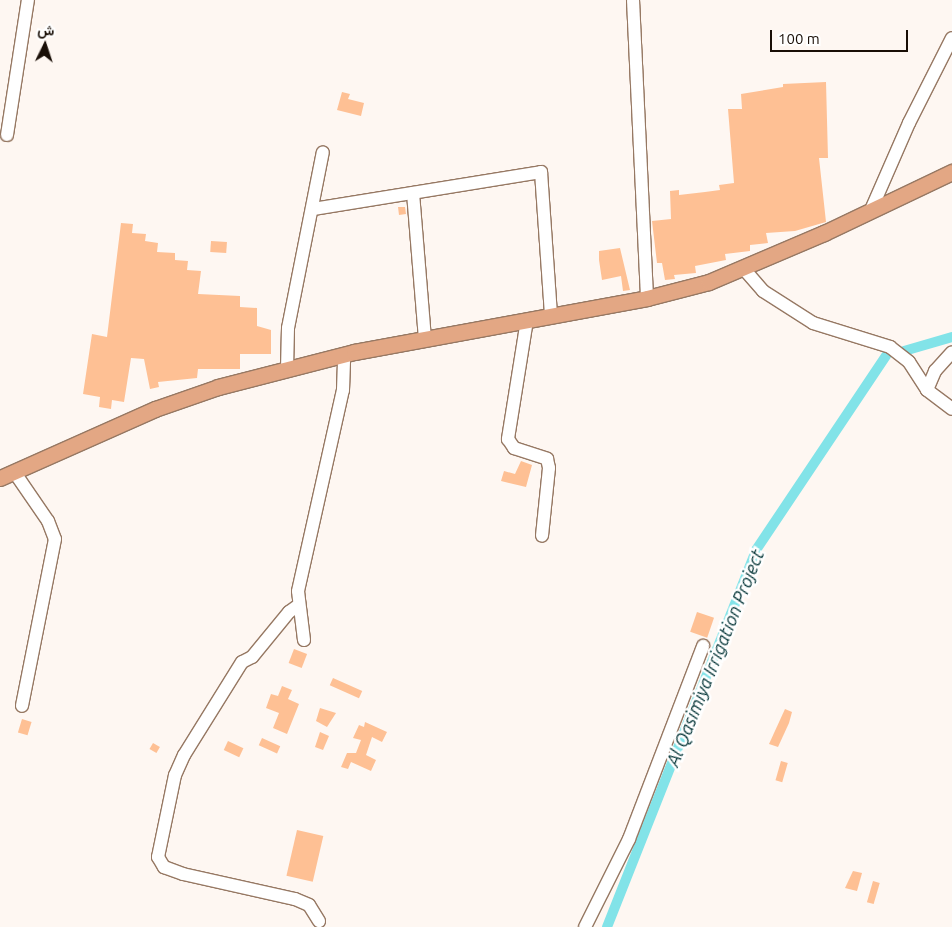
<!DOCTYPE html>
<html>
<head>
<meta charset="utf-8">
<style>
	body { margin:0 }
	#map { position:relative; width:952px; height:927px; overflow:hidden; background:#fef7f2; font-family:Ubuntu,Vazirmatn,sans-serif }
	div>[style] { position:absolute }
	.canal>* { height:10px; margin:-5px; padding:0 5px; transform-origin:5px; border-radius:5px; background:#82e3e8 }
	.building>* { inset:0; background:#fec094; transform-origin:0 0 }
	.roads { filter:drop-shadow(1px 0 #967863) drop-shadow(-1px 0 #967863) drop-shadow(0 1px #967863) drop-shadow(0 -1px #967863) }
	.minor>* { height:12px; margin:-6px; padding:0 6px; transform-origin:6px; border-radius:6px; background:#fff }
	.major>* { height:15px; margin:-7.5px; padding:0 7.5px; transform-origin:7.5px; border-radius:7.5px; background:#e3a784 }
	span { translate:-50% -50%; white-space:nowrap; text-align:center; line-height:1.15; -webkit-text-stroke:5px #fff; paint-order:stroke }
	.water-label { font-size:18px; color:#053638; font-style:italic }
	.north { position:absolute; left:20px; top:20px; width:50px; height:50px; -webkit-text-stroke:4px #fff; paint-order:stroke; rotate:4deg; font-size:14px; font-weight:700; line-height:20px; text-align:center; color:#190e06 }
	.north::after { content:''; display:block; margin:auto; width:18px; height:22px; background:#190e06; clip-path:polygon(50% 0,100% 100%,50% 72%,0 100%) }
	.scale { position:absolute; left:770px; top:30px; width:138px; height:22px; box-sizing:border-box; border:2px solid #190e06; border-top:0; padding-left:6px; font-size:15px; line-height:18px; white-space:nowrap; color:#190e06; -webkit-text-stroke:4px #fff; paint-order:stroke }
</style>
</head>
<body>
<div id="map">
	<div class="canal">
		<div style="left:904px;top:351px;width:50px;rotate:-16.3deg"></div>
		<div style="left:607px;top:927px;width:405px;rotate:-68.4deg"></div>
		<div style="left:756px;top:550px;width:234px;rotate:-56.2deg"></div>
	</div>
	<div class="building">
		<div style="clip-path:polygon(826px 82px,828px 158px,819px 158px,826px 222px,795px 231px,766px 233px,768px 243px,750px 245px,750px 251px,725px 254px,726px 260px,695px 266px,696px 273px,674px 275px,675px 279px,665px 280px,662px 263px,657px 263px,652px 221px,671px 219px,670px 191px,679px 190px,679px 195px,705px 192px,720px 190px,719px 185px,734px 183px,728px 109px,742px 109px,741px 94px,783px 87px,783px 84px)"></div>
		<div style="clip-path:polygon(342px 92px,350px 94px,348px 99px,364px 103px,361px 116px,337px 110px)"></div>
		<div style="clip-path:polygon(398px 207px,405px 207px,406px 214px,399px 215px)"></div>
		<div style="clip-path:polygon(121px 223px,133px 224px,132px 233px,146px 234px,145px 241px,158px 243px,157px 252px,175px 253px,175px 260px,188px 261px,187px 270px,201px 271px,198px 294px,240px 296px,240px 307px,257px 308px,257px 326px,271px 330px,271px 354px,240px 354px,240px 369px,198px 369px,197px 378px,158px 382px,159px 387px,150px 389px,144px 359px,131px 358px,124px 402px,112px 400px,111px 409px,99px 407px,100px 397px,83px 394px,92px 334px,107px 337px)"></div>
		<div style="left:211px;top:241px;width:16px;height:11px;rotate:4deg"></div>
		<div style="clip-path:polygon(620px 248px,630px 290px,623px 291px,621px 276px,602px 280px,599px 260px,599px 251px)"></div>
		<div style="clip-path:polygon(521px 461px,532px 465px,526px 487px,501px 481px,504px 471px,515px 474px)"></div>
		<div style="left:697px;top:612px;width:18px;height:21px;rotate:19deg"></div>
		<div style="left:294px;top:649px;width:14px;height:15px;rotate:21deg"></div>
		<div style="left:333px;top:678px;width:32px;height:8px;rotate:24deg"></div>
		<div style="clip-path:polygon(282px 686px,292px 690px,288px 699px,299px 704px,287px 734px,273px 728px,279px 713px,266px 708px,271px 694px,278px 696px)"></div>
		<div style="clip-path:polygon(320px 708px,336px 713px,327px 727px,316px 721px)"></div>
		<div style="clip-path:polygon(785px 709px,792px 712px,789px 723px,778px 747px,769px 744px)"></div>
		<div style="left:22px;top:719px;width:10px;height:14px;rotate:17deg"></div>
		<div style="clip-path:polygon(365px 722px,387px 732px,382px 742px,372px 737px,366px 755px,376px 760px,371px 771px,351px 762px,348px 769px,341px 767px,347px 753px,356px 753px,361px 740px,353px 738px,359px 725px,364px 727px)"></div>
		<div style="clip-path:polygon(320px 732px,329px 736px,323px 750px,315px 747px)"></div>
		<div style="left:262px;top:738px;width:20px;height:8px;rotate:24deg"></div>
		<div style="left:228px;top:741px;width:17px;height:10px;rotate:25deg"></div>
		<div style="left:153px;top:743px;width:8px;height:7px;rotate:30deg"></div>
		<div style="left:781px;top:761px;width:7px;height:20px;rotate:16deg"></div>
		<div style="left:297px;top:830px;width:27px;height:47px;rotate:13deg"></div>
		<div style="clip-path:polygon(853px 871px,862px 873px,857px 891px,845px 888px)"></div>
		<div style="left:873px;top:881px;width:7px;height:22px;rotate:16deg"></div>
	</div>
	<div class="roads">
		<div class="minor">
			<div style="left:633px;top:0;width:298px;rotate:87.3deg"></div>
			<div style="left:7px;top:135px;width:137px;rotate:-81.2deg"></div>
			<div style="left:413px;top:193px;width:145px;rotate:85.3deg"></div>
			<div style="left:313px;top:209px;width:231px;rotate:-9.2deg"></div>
			<div style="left:541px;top:172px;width:142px;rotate:86deg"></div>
			<div style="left:871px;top:210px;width:95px;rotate:-66.4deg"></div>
			<div style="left:909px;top:123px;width:95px;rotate:-63.2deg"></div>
			<div style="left:744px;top:269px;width:29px;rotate:49deg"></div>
			<div style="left:763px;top:291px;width:59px;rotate:32.6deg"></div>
			<div style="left:813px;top:323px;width:81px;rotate:17.3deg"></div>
			<div style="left:890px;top:347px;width:24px;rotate:38deg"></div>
			<div style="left:909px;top:362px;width:33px;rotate:57deg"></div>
			<div style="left:927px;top:390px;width:31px;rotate:37deg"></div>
			<div style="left:527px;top:320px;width:121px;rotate:99.1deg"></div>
			<div style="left:508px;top:439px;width:11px;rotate:56deg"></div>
			<div style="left:514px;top:448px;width:35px;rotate:18deg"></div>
			<div style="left:547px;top:459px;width:9px;rotate:77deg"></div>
			<div style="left:549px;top:468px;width:68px;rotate:95.9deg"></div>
			<div style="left:287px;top:369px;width:41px;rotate:-88.6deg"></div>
			<div style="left:288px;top:328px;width:179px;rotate:-78.8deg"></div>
			<div style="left:927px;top:390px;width:21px;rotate:-67deg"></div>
			<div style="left:935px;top:371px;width:25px;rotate:-48deg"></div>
			<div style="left:15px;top:473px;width:58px;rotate:55.5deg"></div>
			<div style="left:48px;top:521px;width:19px;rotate:69deg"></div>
			<div style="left:55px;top:539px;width:170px;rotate:101.2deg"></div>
			<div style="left:299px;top:605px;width:12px;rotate:145deg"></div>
			<div style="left:289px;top:612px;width:58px;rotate:129.4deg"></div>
			<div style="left:252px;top:657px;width:11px;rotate:153deg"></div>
			<div style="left:242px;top:662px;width:110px;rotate:121.9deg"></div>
			<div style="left:184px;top:755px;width:22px;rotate:114deg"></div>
			<div style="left:175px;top:775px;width:84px;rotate:101.7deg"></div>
			<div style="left:158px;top:857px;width:12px;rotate:59deg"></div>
			<div style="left:164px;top:867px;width:20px;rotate:20deg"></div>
			<div style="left:183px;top:874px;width:115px;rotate:12.6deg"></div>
			<div style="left:295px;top:899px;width:15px;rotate:23deg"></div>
			<div style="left:309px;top:905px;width:19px;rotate:58deg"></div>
			<div style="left:304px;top:640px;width:49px;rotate:-97deg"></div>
			<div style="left:298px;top:591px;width:206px;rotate:-77.4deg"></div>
			<div style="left:343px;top:390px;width:35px;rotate:-88deg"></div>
			<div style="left:585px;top:927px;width:98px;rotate:-63.4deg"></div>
			<div style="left:629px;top:839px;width:207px;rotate:-69deg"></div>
		</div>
		<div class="major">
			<div style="left:0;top:478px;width:170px;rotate:-24deg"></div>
			<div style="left:155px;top:409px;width:67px;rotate:-19.2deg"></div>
			<div style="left:218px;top:387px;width:140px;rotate:-14.4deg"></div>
			<div style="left:354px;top:352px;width:298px;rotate:-10.4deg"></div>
			<div style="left:647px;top:298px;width:64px;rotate:-14.5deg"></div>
			<div style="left:709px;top:282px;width:125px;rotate:-23.1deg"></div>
			<div style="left:824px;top:233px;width:142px;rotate:-25.5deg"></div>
		</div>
	</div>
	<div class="water-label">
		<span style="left:715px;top:658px;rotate:-68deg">Al Qasimiya Irrigation Project</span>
	</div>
	<div class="north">ش</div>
	<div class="scale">100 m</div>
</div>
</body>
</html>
